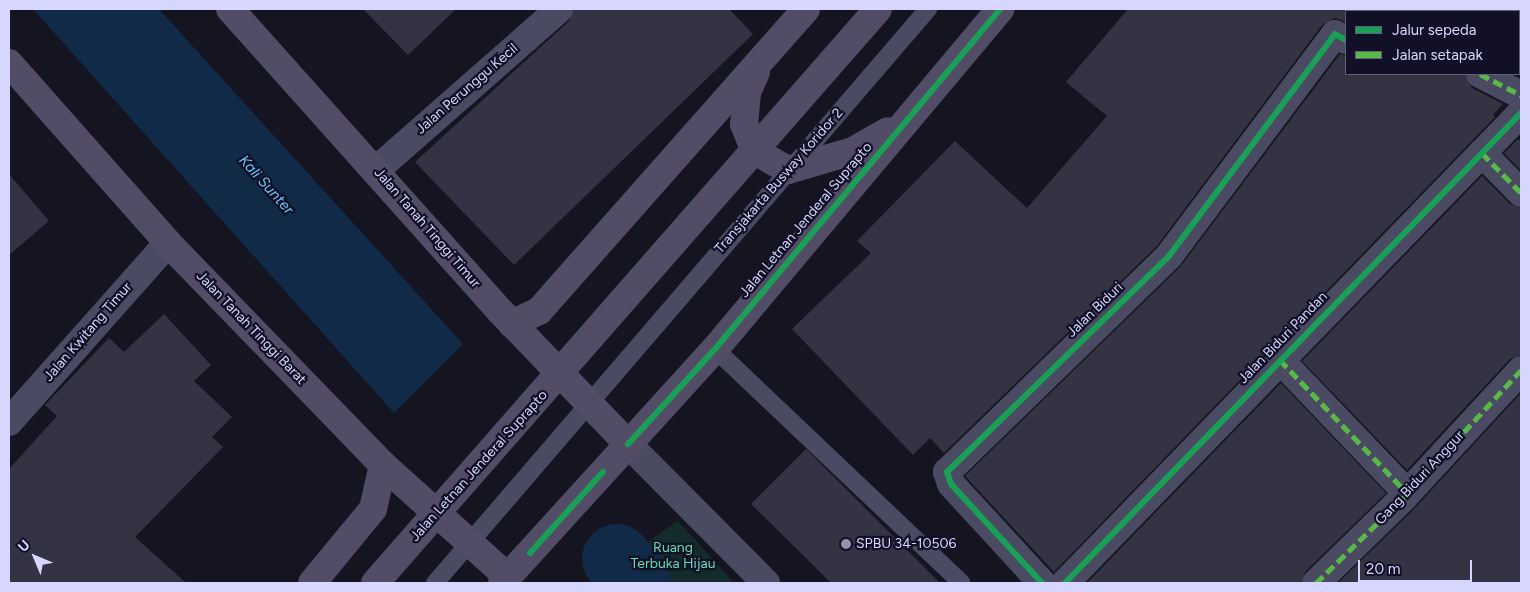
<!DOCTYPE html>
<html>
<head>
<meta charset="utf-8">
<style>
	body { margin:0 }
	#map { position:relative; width:1530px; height:592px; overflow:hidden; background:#151521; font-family:Figtree,sans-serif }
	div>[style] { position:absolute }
	.green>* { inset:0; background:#132c2b }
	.water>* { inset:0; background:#102a47 }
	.river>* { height:69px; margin:-34.5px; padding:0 34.5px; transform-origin:34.5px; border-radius:34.5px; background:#102a47 }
	.building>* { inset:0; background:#343343 }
	.lane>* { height:18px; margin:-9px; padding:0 9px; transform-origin:9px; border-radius:9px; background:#4a4b62 }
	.street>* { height:28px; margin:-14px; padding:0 14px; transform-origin:14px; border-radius:14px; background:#4a4b62 }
	.primary>* { height:28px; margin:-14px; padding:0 14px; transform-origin:14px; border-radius:14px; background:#524c67 }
	.quiet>* { height:5px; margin-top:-2.5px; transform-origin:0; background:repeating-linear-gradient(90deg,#58b947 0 10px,transparent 0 15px) }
	.cycleway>* { height:6px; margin:-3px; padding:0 3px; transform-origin:3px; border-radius:3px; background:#1a9f57 }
	.dots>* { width:14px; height:14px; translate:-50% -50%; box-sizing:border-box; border:2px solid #111026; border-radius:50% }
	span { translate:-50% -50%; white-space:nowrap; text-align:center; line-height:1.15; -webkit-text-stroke:4.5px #111026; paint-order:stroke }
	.street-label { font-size:14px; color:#d6d6fe }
	.poi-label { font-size:14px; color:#d6d6fe }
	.left { translate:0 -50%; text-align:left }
	.park-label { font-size:14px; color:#63ddb2 }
	.water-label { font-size:15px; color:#66c6fc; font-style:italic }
	.frame { position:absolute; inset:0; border:10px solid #d6d6fe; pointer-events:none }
	.legend { position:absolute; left:1345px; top:10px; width:175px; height:65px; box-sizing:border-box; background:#111026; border:1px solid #605f7c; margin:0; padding:6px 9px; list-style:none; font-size:15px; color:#d6d6fe }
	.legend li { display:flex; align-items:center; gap:10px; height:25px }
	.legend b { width:25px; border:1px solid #605f7c }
	.north { position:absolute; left:10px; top:532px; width:50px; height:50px; -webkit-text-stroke:4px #111026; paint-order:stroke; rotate:315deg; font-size:14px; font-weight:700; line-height:20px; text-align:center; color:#d6d6fe }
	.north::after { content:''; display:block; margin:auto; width:18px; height:22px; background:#d6d6fe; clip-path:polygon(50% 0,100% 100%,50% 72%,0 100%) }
	.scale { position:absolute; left:1358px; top:560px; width:114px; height:22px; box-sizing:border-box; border:2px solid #d6d6fe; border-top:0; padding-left:6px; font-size:15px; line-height:18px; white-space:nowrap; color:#d6d6fe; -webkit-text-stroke:4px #111026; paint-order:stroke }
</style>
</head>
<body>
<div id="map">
	<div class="green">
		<div style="clip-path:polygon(677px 521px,678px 521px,734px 583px,657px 583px,629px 556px)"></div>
	</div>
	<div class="water">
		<div style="clip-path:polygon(33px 9px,159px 9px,463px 344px,394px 413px)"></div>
		<div style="clip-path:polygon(625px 553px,653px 583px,596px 583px)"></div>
	</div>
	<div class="river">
		<div style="left:616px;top:558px;width:32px;rotate:51deg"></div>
	</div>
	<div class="building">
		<div style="clip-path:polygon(363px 9px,456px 9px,408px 55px)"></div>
		<div style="clip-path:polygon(574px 9px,729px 9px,753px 34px,514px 265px,415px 162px,569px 21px)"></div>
		<div style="clip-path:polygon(1128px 9px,1346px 9px,1346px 22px,1335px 18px,1322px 25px,1157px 246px,944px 453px,930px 438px,913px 455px,792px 329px,871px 253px,857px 241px,955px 141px,1027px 208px,1107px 116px,1066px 82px)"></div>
		<div style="clip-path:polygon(1340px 54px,1346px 56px,1346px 74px,1465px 74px,1472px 88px,1503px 104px,1493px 115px,1495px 117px,1054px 572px,965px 476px,1180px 267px)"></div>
		<div style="clip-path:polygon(1518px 139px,1521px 142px,1521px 171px,1504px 153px)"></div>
		<div style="clip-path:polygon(9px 174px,49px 221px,9px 255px)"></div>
		<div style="clip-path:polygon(1482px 176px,1510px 204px,1521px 208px,1521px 355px,1510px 359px,1407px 470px,1302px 361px)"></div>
		<div style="clip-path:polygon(164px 314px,211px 365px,194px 381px,232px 417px,212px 437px,223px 447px,135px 537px,186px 583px,9px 583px,9px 469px,57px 416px,45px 405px,109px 338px,124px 352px)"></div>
		<div style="clip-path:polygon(1281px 383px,1386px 493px,1305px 572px,1301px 583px,1087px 583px)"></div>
		<div style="clip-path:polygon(1521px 393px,1521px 583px,1338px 583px,1414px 509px)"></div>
		<div style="clip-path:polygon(806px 449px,940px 583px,831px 583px,751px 504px)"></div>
	</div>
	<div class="lane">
		<div style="left:715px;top:349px;width:340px;rotate:43.5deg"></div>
		<div style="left:435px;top:583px;width:757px;rotate:-49.34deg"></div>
	</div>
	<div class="street">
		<div style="left:1480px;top:74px;width:46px;rotate:27.1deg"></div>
		<div style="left:1482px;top:153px;width:56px;rotate:45.7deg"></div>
		<div style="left:376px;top:170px;width:244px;rotate:-41.3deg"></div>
		<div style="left:1280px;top:360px;width:184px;rotate:46.3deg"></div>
		<div style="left:9px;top:422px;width:239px;rotate:-48.4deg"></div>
		<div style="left:628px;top:444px;width:196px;rotate:45.2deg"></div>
		<div style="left:1042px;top:583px;width:134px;rotate:-132.6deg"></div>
		<div style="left:951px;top:484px;width:13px;rotate:-108deg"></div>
		<div style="left:947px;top:472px;width:310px;rotate:-44.2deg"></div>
		<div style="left:1169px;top:256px;width:277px;rotate:-53.2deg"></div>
		<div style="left:1335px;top:34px;width:13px;rotate:29deg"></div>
		<div style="left:1065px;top:583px;width:655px;rotate:-45.87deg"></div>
		<div style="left:1316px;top:583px;width:122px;rotate:-44.3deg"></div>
		<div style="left:1403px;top:498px;width:174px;rotate:-47.3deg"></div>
	</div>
	<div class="primary">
		<div style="left:230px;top:9px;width:405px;rotate:48.2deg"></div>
		<div style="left:500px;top:311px;width:185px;rotate:46.1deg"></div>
		<div style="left:9px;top:63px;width:240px;rotate:48.5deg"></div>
		<div style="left:168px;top:243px;width:309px;rotate:45.9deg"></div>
		<div style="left:383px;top:465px;width:168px;rotate:41.9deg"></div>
		<div style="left:756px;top:72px;width:22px;rotate:114deg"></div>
		<div style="left:747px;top:92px;width:32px;rotate:95deg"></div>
		<div style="left:744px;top:124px;width:29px;rotate:68deg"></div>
		<div style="left:755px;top:151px;width:38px;rotate:30deg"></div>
		<div style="left:788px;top:170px;width:68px;rotate:-16.3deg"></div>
		<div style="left:853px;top:151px;width:40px;rotate:-29.7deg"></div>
		<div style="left:512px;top:324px;width:30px;rotate:-26deg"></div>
		<div style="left:539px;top:311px;width:403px;rotate:-48.5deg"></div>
		<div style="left:312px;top:583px;width:96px;rotate:-50.5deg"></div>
		<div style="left:373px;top:509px;width:45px;rotate:-77.2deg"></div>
		<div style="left:375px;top:583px;width:763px;rotate:-48.77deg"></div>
		<div style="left:502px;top:583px;width:316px;rotate:-47.7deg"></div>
		<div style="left:715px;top:349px;width:444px;rotate:-50deg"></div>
	</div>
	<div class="quiet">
		<div style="left:1480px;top:74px;width:46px;rotate:27.1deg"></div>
		<div style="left:1482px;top:153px;width:56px;rotate:45.7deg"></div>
		<div style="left:1280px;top:360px;width:184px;rotate:46.3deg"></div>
		<div style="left:1316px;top:583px;width:122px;rotate:-44.3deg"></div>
		<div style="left:1403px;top:498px;width:174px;rotate:-47.3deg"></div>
	</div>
	<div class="cycleway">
		<div style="left:628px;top:444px;width:129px;rotate:-47.5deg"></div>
		<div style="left:715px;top:349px;width:444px;rotate:-50deg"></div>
		<div style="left:530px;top:553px;width:109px;rotate:-48deg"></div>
		<div style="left:1042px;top:583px;width:134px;rotate:-132.6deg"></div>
		<div style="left:951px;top:484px;width:13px;rotate:-108deg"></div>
		<div style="left:947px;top:472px;width:310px;rotate:-44.2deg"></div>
		<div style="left:1169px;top:256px;width:277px;rotate:-53.2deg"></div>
		<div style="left:1335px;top:34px;width:13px;rotate:29deg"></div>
		<div style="left:1065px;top:583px;width:655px;rotate:-45.87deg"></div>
	</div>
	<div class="dots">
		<div style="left:846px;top:544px;background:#9292b1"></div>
	</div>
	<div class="street-label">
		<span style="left:467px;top:89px;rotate:-41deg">Jalan Perunggu Kecil</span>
		<span style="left:779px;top:181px;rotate:-49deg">Transjakarta Busway Koridor 2</span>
		<span style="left:806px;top:220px;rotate:-50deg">Jalan Letnan Jenderal Suprapto</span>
		<span style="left:427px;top:228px;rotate:49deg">Jalan Tanah Tinggi Timur</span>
		<span style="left:1095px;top:310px;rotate:-44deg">Jalan Biduri</span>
		<span style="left:251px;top:328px;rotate:46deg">Jalan Tanah Tinggi Barat</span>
		<span style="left:88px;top:332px;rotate:-49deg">Jalan Kwitang Timur</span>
		<span style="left:1283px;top:338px;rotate:-46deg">Jalan Biduri Pandan</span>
		<span style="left:479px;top:466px;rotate:-48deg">Jalan Letnan Jenderal Suprapto</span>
		<span style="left:1420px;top:478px;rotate:-47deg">Gang Biduri Anggur</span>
	</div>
	<div class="poi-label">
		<span class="left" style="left:856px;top:544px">SPBU 34-10506</span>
	</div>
	<div class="park-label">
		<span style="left:673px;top:556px">Ruang<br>Terbuka Hijau</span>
	</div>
	<div class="water-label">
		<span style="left:266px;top:185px;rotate:48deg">Kali Sunter</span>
	</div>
	<div class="frame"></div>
	<ul class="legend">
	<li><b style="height:6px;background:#1a9f57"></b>Jalur sepeda</li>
	<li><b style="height:6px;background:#58b947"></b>Jalan setapak</li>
	</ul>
	<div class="north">U</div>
	<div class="scale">20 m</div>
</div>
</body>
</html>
